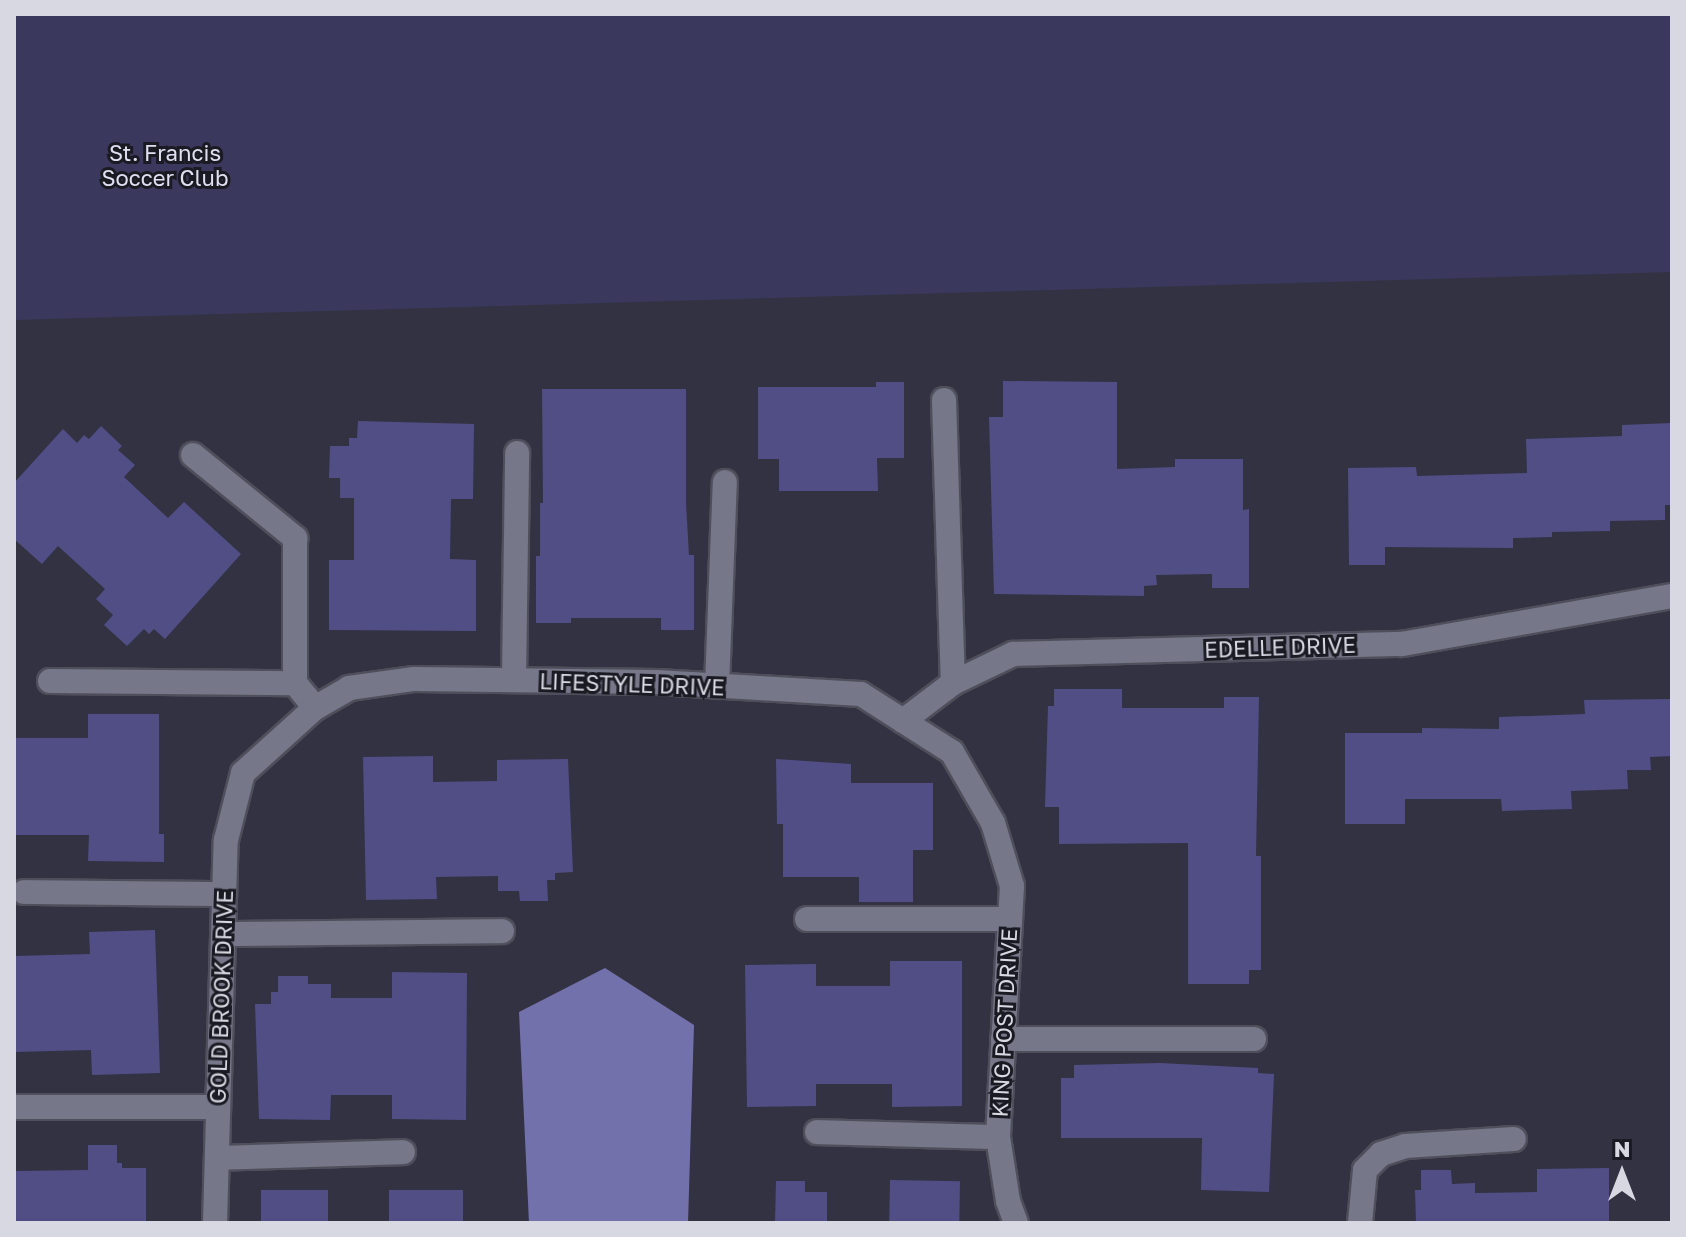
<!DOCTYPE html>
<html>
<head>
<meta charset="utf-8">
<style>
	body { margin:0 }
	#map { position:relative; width:1686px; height:1237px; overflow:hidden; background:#323242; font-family:"Golos Text",sans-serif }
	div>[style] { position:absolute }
	.green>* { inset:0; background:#3a395d }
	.water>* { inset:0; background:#7371ac }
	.building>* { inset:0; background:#514e86; transform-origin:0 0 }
	.roads { filter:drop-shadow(2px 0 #4f4f5c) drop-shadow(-2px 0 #4f4f5c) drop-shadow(0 2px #4f4f5c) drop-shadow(0 -2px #4f4f5c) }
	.minor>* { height:24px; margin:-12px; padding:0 12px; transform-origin:12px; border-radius:12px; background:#767789 }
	span { translate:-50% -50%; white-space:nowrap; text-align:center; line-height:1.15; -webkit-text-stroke:6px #1a1b22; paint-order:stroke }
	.park-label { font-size:22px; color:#dfe0f1 }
	.street-label { font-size:22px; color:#d7d8e2 }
	.frame { position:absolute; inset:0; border:16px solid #d7d8e2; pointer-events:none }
	.north { position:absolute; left:1582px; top:1133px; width:80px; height:80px; -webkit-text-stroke:6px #1a1b22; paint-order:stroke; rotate:0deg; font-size:22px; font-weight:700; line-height:32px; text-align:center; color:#d7d8e2 }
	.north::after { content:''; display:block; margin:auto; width:28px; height:36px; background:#d7d8e2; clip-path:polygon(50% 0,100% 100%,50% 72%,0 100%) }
</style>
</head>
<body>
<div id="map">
	<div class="green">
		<div style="clip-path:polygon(14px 14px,1672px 14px,1672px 272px,14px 320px)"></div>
	</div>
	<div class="water">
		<div style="clip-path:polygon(605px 968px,694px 1025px,688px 1223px,529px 1223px,519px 1012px)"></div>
	</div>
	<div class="building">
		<div style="clip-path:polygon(1003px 381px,1117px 382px,1117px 469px,1175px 467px,1175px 459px,1243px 459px,1243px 510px,1249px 509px,1249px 588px,1212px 588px,1212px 574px,1156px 575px,1157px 585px,1144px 586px,1144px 596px,994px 594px,989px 417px,1003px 417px)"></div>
		<div style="clip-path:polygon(876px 382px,904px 382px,904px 458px,877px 458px,878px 491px,779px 491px,779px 459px,758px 459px,758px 387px,876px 387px)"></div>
		<div style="clip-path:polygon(542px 389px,686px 389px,686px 503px,689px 555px,694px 555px,694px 630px,661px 630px,661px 618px,571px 618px,571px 623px,536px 623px,536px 556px,540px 556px,540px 503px,543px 503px)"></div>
		<div style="clip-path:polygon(358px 421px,474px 424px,473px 499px,451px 499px,450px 559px,476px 560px,476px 631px,329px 630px,329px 560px,354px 560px,354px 498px,340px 498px,340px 478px,329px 478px,330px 446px,349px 446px,349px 438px,357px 438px)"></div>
		<div style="clip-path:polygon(1672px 423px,1672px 505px,1665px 505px,1665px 520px,1610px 521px,1610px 531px,1552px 532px,1552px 537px,1513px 538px,1513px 548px,1385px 547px,1385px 565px,1349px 565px,1348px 468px,1416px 467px,1417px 476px,1527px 473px,1526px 439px,1622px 436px,1622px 425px)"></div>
		<div style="clip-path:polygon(101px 426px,122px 446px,118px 450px,135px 465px,124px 477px,168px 518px,184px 502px,241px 554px,165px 639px,154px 629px,149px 634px,144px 629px,127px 646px,104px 625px,113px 615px,96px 599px,105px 589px,58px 546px,42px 564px,14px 539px,14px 483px,63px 429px,77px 443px,84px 435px,89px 439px)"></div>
		<div style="clip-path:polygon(1054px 689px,1122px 689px,1122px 708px,1224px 708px,1224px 697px,1259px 697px,1256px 856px,1261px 856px,1261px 970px,1249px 970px,1249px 984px,1188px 984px,1188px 843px,1059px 844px,1059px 807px,1045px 807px,1048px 706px,1054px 706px)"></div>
		<div style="clip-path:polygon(1672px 699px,1672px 756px,1650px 757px,1651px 770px,1627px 770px,1628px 789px,1571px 791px,1572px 809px,1502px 811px,1501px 799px,1405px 799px,1405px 824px,1345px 824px,1345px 733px,1422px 733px,1422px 728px,1499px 729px,1499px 717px,1585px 714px,1584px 700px)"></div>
		<div style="clip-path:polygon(88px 714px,159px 714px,159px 834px,164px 834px,164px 862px,88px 861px,89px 835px,14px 835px,14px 738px,88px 738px)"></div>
		<div style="clip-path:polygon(433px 756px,433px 782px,497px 781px,497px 760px,568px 759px,573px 872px,555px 873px,555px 880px,547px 880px,548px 901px,520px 901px,519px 891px,498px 891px,498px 876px,436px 877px,437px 899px,366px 900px,363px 757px)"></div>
		<div style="clip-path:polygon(776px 759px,851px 764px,851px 783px,933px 783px,933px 850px,913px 850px,913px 902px,859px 902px,859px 877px,783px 877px,783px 824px,777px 824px)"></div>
		<div style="clip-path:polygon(155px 930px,160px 1073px,92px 1075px,91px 1050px,14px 1052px,14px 956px,90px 954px,89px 932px)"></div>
		<div style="clip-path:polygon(890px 961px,962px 961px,962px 1106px,892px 1107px,892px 1084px,816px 1084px,816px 1106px,747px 1107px,745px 965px,816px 964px,816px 986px,890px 986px)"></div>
		<div style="clip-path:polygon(392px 972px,467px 973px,466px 1120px,392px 1119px,392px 1095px,331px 1095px,330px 1120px,259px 1119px,255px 1004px,271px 1004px,271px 992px,278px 992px,278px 976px,308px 976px,308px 984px,331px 984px,331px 998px,392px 998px)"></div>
		<div style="clip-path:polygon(1160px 1063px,1258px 1068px,1258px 1073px,1274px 1074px,1269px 1192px,1201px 1190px,1202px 1138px,1061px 1138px,1061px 1078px,1074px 1078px,1074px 1065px)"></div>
		<div style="clip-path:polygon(88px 1145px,117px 1145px,117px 1163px,122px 1163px,122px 1168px,146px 1168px,146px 1223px,14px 1223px,14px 1171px,88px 1170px)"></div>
		<div style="clip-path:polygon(1609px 1168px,1609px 1223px,1416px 1223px,1415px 1190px,1421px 1190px,1421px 1170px,1451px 1170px,1452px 1184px,1475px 1183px,1475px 1193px,1537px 1192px,1537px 1169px)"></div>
		<div style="left:890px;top:1180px;width:70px;height:43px;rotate:1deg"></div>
		<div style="clip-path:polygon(776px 1181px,805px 1181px,805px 1192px,827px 1192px,827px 1223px,775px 1223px)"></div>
		<div style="left:261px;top:1190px;width:67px;height:33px"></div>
		<div style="left:389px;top:1190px;width:74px;height:33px"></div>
	</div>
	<div class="roads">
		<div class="minor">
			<div style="left:944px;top:400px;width:283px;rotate:88.2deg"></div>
			<div style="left:193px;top:455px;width:132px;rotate:39.1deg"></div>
			<div style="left:295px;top:538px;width:145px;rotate:90deg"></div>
			<div style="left:514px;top:680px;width:227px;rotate:-89.2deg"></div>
			<div style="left:50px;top:681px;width:245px;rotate:0.5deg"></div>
			<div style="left:295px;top:683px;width:32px;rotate:51deg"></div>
			<div style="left:717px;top:686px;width:204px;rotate:-87.8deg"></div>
			<div style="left:903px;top:721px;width:63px;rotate:-37.2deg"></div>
			<div style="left:953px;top:683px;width:67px;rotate:-25.8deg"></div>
			<div style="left:1013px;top:654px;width:389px;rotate:-1.5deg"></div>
			<div style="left:1402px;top:644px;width:274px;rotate:-10.1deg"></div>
			<div style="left:24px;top:892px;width:200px;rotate:0.6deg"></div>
			<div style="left:807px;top:919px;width:203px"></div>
			<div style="left:223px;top:934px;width:279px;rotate:-0.6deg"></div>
			<div style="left:1003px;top:1039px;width:251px"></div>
			<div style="left:15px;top:1107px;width:203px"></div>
			<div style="left:817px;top:1132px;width:181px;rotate:1.6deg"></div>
			<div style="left:217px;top:1158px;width:186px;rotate:-1.8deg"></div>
			<div style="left:215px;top:1223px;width:383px;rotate:-88.4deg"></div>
			<div style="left:226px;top:840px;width:69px;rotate:-75.8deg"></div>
			<div style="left:243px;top:773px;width:97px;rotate:-42.1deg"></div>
			<div style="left:315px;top:708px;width:39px;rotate:-30deg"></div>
			<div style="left:349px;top:688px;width:66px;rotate:-7.9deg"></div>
			<div style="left:414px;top:679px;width:243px;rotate:0.7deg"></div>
			<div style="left:657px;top:682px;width:204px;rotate:3.4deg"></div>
			<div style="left:861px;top:694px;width:108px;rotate:32.5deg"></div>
			<div style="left:952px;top:752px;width:82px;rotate:60deg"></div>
			<div style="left:993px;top:823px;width:66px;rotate:73.2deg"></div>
			<div style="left:1012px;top:886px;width:251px;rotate:93.2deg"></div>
			<div style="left:998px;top:1137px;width:65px;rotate:81.1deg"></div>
			<div style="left:1008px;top:1201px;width:23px;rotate:70deg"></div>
			<div style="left:1360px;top:1223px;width:53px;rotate:-84.6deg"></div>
			<div style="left:1365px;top:1170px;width:23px;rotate:-45deg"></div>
			<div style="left:1381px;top:1154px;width:25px;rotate:-18deg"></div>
			<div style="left:1405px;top:1146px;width:109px;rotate:-3.7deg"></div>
		</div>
	</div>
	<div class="park-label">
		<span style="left:165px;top:165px">St. Francis<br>Soccer Club</span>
	</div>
	<div class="street-label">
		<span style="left:1280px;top:647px;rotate:-2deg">EDELLE DRIVE</span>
		<span style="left:632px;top:684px;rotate:2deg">LIFESTYLE DRIVE</span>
		<span style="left:221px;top:997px;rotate:-88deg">GOLD BROOK DRIVE</span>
		<span style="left:1004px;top:1023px;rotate:-87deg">KING POST DRIVE</span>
	</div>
	<div class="frame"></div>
	<div class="north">N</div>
</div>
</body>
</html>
